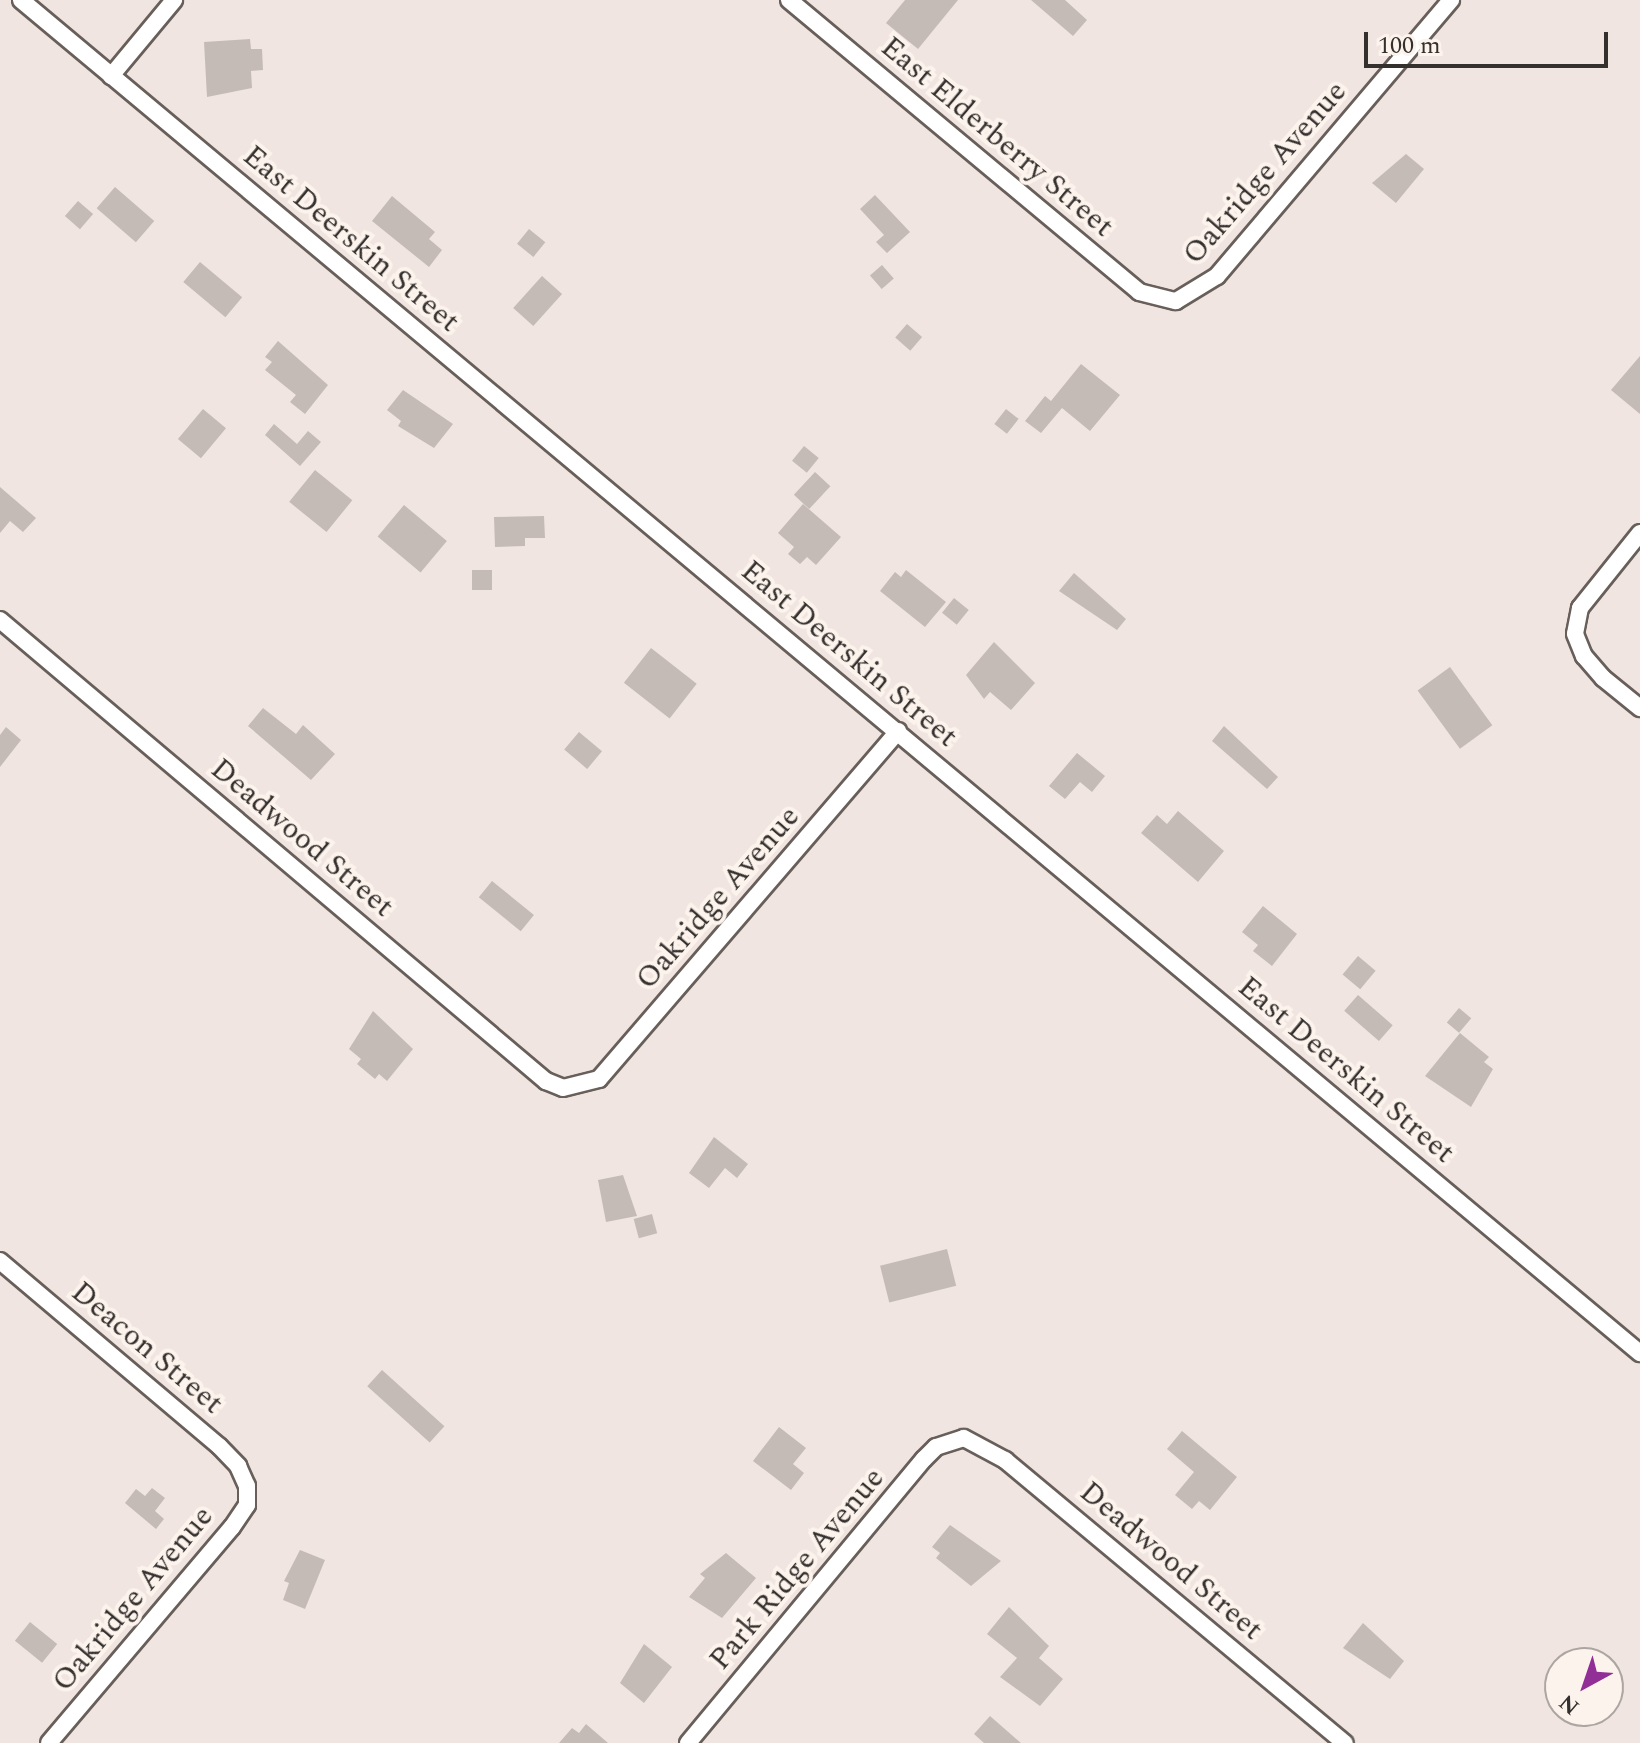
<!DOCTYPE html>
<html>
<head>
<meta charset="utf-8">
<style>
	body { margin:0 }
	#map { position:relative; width:1640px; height:1743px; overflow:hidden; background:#f0e5e0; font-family:Spectral,serif }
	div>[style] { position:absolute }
	.building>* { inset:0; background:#c5bbb6; transform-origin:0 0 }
	.roads { filter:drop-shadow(2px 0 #685f5a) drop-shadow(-2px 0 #685f5a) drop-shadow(0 2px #685f5a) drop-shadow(0 -2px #685f5a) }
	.minor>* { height:16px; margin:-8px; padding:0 8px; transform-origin:8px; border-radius:8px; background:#fff }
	span { translate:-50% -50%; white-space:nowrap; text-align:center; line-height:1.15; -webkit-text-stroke:8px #fdf3ed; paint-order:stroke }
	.street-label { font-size:30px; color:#34302e }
	.north { position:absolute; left:1544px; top:1647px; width:80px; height:80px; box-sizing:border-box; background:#fdf3ed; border:2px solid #ada5a1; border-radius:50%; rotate:220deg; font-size:22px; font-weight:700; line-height:32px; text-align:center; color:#34302e }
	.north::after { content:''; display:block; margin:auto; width:28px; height:36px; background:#912f96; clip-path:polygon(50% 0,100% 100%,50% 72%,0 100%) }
	.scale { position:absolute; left:1364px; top:32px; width:244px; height:36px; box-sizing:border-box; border:4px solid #34302e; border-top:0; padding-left:10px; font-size:24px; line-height:28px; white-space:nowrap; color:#34302e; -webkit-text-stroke:6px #fdf3ed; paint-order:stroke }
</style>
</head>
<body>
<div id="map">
	<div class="building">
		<div style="clip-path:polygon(905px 0,958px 0,918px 49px,886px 23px)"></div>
		<div style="clip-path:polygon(1031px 0,1065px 0,1087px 20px,1073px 36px)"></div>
		<div style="clip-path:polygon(250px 39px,251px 49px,262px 49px,263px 70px,251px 71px,252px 88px,207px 97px,204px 42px)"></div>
		<div style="clip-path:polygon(1406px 154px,1424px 169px,1396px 203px,1372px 183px)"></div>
		<div style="left:115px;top:187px;width:52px;height:28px;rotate:41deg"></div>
		<div style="clip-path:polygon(875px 195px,910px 232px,887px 253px,876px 242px,884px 235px,860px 209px)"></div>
		<div style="clip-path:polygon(392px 196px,435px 232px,429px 239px,442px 250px,429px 267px,372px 221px)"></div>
		<div style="left:78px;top:201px;width:20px;height:20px;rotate:41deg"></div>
		<div style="left:529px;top:229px;width:21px;height:19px;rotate:39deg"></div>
		<div style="left:200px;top:262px;width:55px;height:26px;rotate:40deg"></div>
		<div style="left:882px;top:265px;width:18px;height:16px;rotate:49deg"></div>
		<div style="left:542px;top:276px;width:27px;height:43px;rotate:42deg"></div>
		<div style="left:907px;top:324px;width:20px;height:18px;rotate:41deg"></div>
		<div style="clip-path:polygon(278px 341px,328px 385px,305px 414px,290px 402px,296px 395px,265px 370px,272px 362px,265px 357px)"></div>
		<div style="clip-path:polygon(1640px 356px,1640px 414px,1611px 390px)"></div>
		<div style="clip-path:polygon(1081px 364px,1120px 395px,1090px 431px,1062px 408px,1041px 433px,1025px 421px,1045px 396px,1051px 401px)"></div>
		<div style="clip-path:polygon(403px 390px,453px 424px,434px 448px,398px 426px,401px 421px,387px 410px)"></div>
		<div style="left:203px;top:409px;width:30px;height:39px;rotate:40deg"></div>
		<div style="left:1006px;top:409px;width:16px;height:19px;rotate:38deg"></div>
		<div style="clip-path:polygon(274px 424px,297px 444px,308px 431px,321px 442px,300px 466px,265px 435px)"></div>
		<div style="left:804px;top:446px;width:19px;height:19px;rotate:39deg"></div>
		<div style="left:315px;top:470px;width:48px;height:41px;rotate:39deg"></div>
		<div style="left:815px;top:472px;width:21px;height:31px;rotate:43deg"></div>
		<div style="clip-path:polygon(0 487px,36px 518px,23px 532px,10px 521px,0 533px)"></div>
		<div style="clip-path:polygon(803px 504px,841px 537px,816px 565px,807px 557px,800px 564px,788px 554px,794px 547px,778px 533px)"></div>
		<div style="left:404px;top:505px;width:56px;height:41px;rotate:40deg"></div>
		<div style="clip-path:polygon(544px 516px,545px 538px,525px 538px,525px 546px,495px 547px,494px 517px)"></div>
		<div style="left:472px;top:570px;width:20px;height:20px"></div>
		<div style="clip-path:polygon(906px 570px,946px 602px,925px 627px,880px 591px,895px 572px,901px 577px)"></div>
		<div style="clip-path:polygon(1074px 573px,1126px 619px,1117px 630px,1059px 591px)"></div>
		<div style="left:954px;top:598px;width:19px;height:19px;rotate:39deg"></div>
		<div style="clip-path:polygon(994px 642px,1035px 683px,1011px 710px,990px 692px,984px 699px,966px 675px)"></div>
		<div style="left:651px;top:648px;width:58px;height:44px;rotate:38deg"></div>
		<div style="left:1450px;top:667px;width:72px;height:40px;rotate:54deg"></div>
		<div style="clip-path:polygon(263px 708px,296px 734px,303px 725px,335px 754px,311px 780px,248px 726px)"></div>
		<div style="clip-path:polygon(1224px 726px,1278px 777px,1267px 789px,1212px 741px)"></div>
		<div style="clip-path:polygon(6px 727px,21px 740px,0 767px,0 735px)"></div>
		<div style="left:579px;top:732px;width:30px;height:23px;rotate:40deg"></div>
		<div style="clip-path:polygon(1077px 753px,1105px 776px,1092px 792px,1080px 782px,1065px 799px,1049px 786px)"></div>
		<div style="clip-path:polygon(1178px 811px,1224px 851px,1198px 882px,1141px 833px,1157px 815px,1167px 824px)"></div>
		<div style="left:492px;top:881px;width:54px;height:21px;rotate:39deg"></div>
		<div style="clip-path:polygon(1263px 906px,1297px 934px,1272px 966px,1253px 951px,1258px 945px,1242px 932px)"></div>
		<div style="left:1358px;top:956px;width:23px;height:24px;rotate:40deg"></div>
		<div style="left:1358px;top:995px;width:46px;height:21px;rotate:41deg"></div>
		<div style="left:1459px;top:1008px;width:16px;height:19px;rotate:40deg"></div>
		<div style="clip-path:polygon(373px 1011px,413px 1049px,387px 1081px,379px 1074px,375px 1079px,357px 1064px,361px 1059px,349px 1049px)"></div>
		<div style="clip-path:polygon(1460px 1033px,1489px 1057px,1484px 1062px,1493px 1069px,1471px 1107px,1425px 1076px)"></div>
		<div style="clip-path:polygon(714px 1137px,748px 1164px,737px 1178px,725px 1168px,709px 1188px,689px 1173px)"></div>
		<div style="clip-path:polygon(623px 1175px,637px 1216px,606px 1222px,598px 1180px)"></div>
		<div style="left:652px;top:1214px;width:20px;height:19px;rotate:75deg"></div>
		<div style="left:947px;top:1249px;width:38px;height:69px;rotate:76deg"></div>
		<div style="left:382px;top:1370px;width:84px;height:22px;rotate:42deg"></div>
		<div style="clip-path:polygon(779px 1427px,806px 1448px,793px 1464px,804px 1473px,791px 1490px,753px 1461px)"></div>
		<div style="clip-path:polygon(1182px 1431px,1237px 1477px,1210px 1510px,1199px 1501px,1192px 1509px,1175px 1495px,1194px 1472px,1167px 1449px)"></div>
		<div style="clip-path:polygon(152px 1488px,165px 1498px,155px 1511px,164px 1519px,156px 1529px,125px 1503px,136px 1489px,145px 1496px)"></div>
		<div style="clip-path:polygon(950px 1525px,1001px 1561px,971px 1586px,936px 1558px,940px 1553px,932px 1547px)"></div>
		<div style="clip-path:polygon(300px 1550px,325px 1560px,305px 1609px,283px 1600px,289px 1583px,284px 1581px)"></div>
		<div style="clip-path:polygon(726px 1553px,756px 1578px,722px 1618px,689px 1597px,705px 1578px,700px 1574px)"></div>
		<div style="clip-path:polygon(1009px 1607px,1049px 1646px,1039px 1658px,1063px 1679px,1040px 1706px,1000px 1677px,1017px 1658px,987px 1634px)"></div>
		<div style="left:30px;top:1622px;width:35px;height:24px;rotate:39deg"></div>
		<div style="clip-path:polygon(1363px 1623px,1404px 1661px,1390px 1679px,1343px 1648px)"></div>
		<div style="clip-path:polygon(644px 1644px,672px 1667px,644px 1703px,620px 1683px)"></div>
		<div style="clip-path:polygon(990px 1716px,1021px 1743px,984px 1743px,974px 1734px)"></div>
		<div style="clip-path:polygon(586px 1724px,608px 1743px,559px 1743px,572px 1728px,579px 1733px)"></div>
	</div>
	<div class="roads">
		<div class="minor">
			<div style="left:21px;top:0;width:2110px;rotate:39.89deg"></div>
			<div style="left:789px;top:0;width:456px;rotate:39.8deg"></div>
			<div style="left:1139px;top:292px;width:38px;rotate:14deg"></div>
			<div style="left:1176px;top:301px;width:48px;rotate:-31.4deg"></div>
			<div style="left:1217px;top:276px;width:362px;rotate:-49.7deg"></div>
			<div style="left:111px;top:76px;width:99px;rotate:-50.3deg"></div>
			<div style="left:1640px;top:533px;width:96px;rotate:128.7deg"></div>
			<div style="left:1580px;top:608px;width:26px;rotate:101deg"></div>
			<div style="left:1575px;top:634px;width:24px;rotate:68deg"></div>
			<div style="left:1584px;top:656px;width:29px;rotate:49deg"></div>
			<div style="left:1603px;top:678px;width:48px;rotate:39deg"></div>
			<div style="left:0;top:620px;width:715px;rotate:40.18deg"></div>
			<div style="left:546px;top:1081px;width:18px;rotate:22deg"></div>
			<div style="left:563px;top:1088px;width:37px;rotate:-14deg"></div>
			<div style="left:599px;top:1079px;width:459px;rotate:-49.3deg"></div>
			<div style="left:0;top:1261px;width:287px;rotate:40.2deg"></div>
			<div style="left:219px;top:1446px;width:28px;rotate:46deg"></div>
			<div style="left:238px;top:1466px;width:22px;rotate:66deg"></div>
			<div style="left:247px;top:1486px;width:19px;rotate:90deg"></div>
			<div style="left:247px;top:1505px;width:27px;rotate:124deg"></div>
			<div style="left:232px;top:1527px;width:283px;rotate:130.3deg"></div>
			<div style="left:688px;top:1743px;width:369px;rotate:-50.3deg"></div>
			<div style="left:924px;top:1459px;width:17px;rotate:-45deg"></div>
			<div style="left:936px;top:1447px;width:29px;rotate:-18deg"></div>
			<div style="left:964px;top:1438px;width:47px;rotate:28.2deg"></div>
			<div style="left:1005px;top:1460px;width:442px;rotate:39.8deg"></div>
		</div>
	</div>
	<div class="street-label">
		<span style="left:997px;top:137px;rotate:40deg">East Elderberry Street</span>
		<span style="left:1265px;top:173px;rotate:-49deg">Oakridge Avenue</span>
		<span style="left:351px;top:239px;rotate:40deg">East Deerskin Street</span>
		<span style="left:849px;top:654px;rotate:40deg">East Deerskin Street</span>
		<span style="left:302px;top:838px;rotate:40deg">Deadwood Street</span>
		<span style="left:718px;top:898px;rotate:-49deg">Oakridge Avenue</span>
		<span style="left:1346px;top:1070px;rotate:40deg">East Deerskin Street</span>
		<span style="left:147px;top:1348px;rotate:40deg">Deacon Street</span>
		<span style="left:1171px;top:1561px;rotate:40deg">Deadwood Street</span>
		<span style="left:797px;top:1569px;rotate:-50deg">Park Ridge Avenue</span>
		<span style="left:133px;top:1599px;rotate:-50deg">Oakridge Avenue</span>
	</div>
	<div class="north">N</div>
	<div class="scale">100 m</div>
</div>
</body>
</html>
